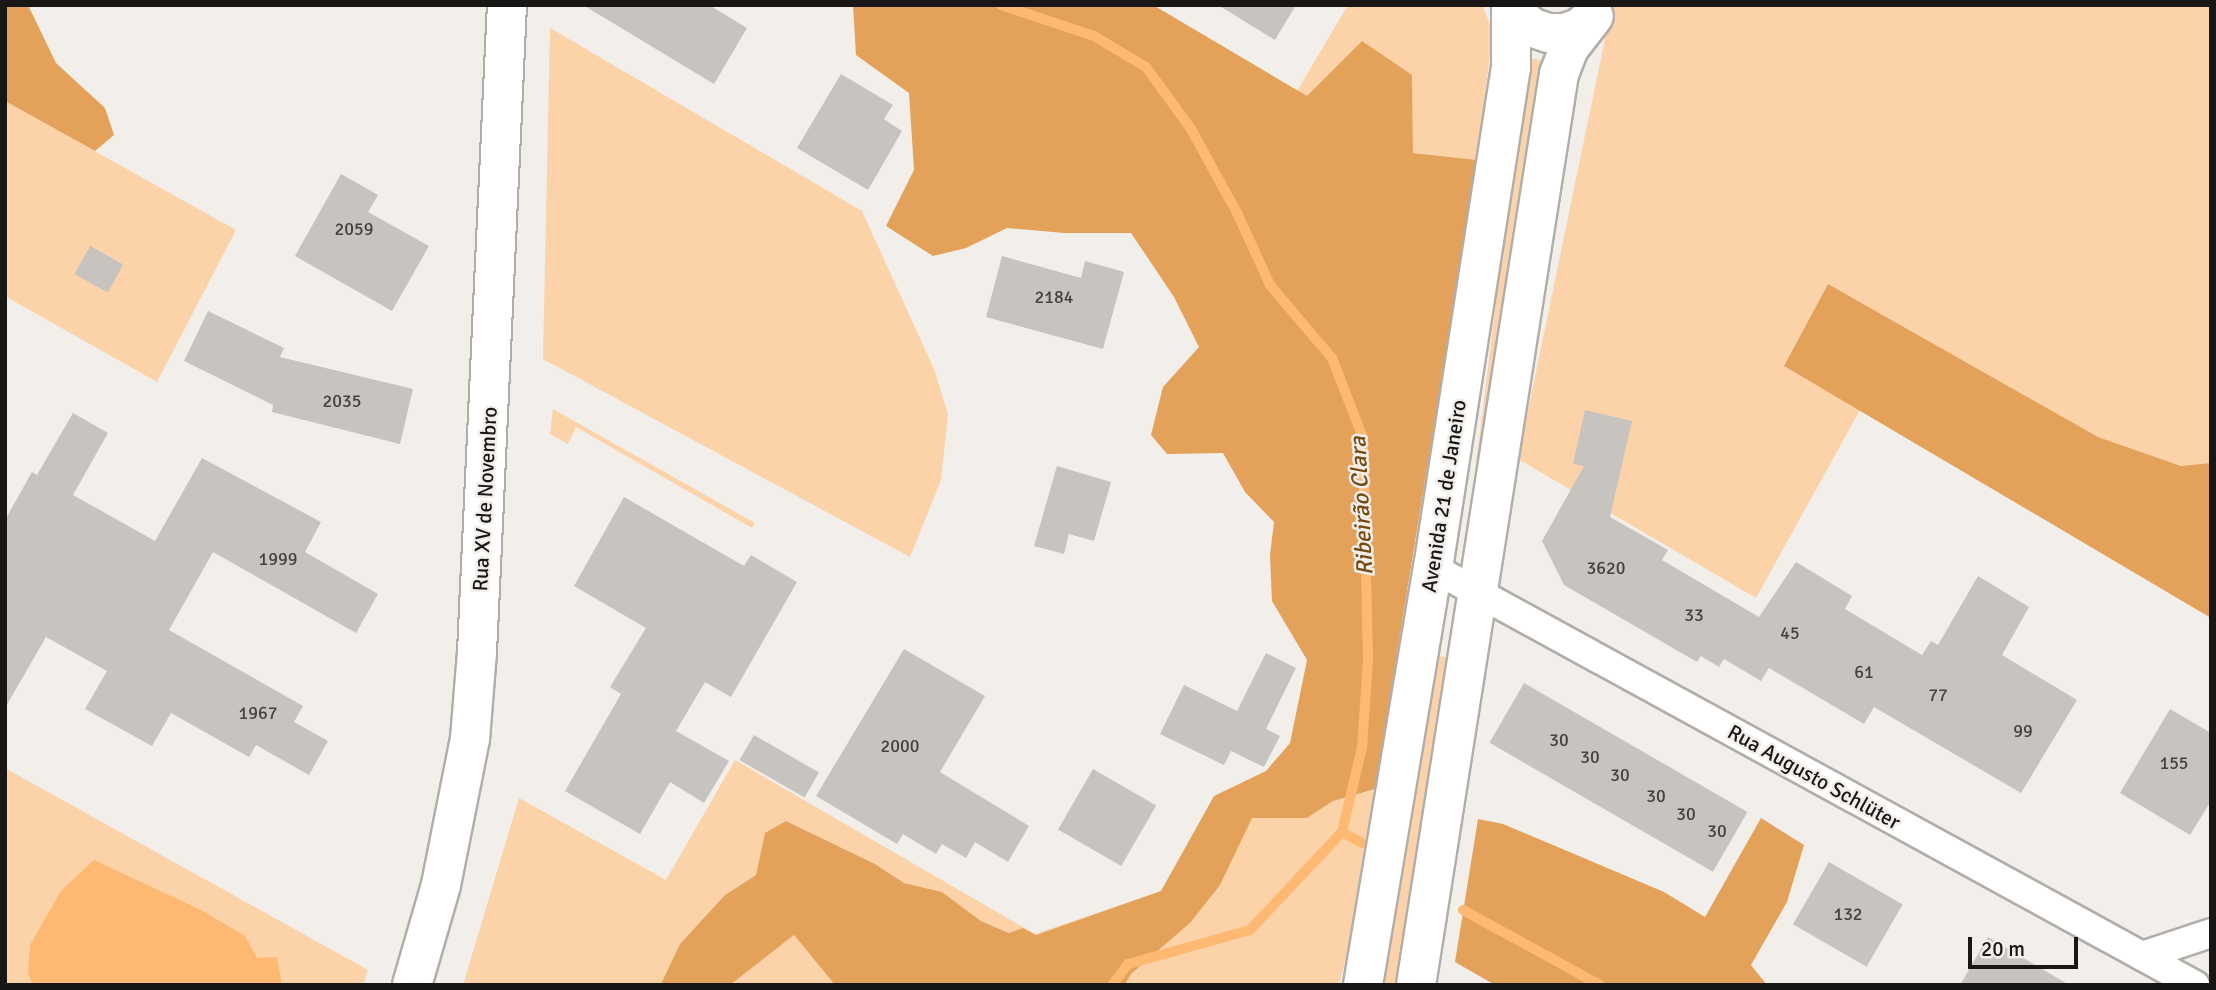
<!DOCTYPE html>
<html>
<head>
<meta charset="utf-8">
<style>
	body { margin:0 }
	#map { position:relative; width:2216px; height:990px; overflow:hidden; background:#f2eee9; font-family:Signika,sans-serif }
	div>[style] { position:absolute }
	.green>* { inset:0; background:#fcd2a9; transform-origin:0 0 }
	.forest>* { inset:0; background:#e4a159 }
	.water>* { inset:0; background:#fdb971 }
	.stream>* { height:10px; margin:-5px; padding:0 5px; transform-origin:5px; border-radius:5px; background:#fdb971 }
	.building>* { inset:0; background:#c7c3be; transform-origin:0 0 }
	.roads { filter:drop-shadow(2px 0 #b1ada9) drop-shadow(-2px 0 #b1ada9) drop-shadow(0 2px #b1ada9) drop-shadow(0 -2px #b1ada9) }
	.minor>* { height:28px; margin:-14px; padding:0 14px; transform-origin:14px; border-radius:14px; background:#fff }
	.secondary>* { height:38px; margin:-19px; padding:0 19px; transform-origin:19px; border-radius:19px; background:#fff }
	.primary>* { height:38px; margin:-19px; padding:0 19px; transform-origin:19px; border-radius:19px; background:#fff }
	span { translate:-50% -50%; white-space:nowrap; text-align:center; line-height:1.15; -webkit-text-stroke:5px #f2eee9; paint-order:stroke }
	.number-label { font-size:18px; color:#44423f }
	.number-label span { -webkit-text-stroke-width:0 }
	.street-label { font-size:21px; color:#191715 }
	.water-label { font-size:23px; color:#754912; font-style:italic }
	.frame { position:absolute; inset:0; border:7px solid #191715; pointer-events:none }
	.scale { position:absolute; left:1968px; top:937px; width:110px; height:32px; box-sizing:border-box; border:4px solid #191715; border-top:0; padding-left:9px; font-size:21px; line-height:24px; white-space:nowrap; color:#191715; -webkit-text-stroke:5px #f2eee9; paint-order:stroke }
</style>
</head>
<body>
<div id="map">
	<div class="green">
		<div style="clip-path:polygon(1348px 5px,1482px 5px,1493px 31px,1477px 160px,1413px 153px,1412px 75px,1307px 97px,1297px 91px)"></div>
		<div style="clip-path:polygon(1612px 5px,2211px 5px,2211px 463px,2181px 466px,2098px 437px,1828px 284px,1784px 366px,1860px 410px,1756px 598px,1518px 459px)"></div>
		<div style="clip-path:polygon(550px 28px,862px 211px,934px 369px,948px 414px,941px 480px,910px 557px,543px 359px)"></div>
		<div style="left:1526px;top:58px;width:16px;height:460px;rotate:7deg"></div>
		<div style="clip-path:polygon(5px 101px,236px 230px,157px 382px,5px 296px)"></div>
		<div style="clip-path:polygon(553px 409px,755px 523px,752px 528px,576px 427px,568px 444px,550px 434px)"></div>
		<div style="clip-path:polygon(1436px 656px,1448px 657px,1424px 820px,1395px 985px,1383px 985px)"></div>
		<div style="clip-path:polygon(735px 760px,1035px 934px,1161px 891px,1214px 796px,1253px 818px,1307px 818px,1333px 801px,1375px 789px,1351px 940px,1339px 985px,1125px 985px,1131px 974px,1190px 923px,1214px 796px,1161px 891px,1036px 935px,1010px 933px,981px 921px,942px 892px,904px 883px,875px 864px,786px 821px,765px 834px,756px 875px,725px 895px,661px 984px,664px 985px,463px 985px,519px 798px,666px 880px)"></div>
		<div style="clip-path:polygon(5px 768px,368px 970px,363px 985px,5px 985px)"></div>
		<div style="clip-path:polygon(794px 935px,835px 985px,730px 985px)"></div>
	</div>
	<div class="forest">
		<div style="clip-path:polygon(5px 5px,28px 5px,56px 63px,105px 108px,114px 135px,95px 151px,5px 101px)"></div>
		<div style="clip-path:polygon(853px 5px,1153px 5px,1307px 96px,1362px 41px,1412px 75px,1413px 153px,1477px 160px,1375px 789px,1333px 801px,1307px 818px,1252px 818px,1220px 885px,1190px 923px,1131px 974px,1125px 985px,835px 985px,794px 935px,730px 985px,661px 984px,680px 944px,725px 895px,756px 875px,765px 833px,786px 821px,875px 864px,904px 883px,942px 892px,981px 921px,1009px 933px,1023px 928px,1036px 935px,1161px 891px,1214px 796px,1266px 771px,1290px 743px,1307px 660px,1272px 601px,1270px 555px,1274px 522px,1245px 492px,1223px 453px,1167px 454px,1151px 435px,1163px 387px,1199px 347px,1174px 297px,1131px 233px,1064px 233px,1007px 228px,966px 248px,933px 256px,886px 226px,914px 170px,909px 93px,856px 55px)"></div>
		<div style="clip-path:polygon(1828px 284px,2098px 437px,2181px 466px,2211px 463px,2211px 618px,1784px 366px)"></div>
		<div style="clip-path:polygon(1761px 818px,1804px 845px,1787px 902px,1751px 965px,1767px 985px,1495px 985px,1455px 962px,1478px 819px,1503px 824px,1664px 892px,1705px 917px)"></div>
	</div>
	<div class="water">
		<div style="clip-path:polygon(94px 860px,201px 910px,245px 936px,257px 958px,277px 957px,282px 985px,33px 985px,28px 973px,30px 945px,61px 891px)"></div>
	</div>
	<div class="stream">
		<div style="left:1001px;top:5px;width:98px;rotate:18.4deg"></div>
		<div style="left:1094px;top:36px;width:61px;rotate:30.8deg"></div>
		<div style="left:1146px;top:67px;width:77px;rotate:54deg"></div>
		<div style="left:1191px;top:129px;width:98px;rotate:61.3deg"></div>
		<div style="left:1238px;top:215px;width:77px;rotate:65.4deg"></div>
		<div style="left:1270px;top:285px;width:96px;rotate:49.7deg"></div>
		<div style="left:1332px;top:358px;width:86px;rotate:68.8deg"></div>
		<div style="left:1363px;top:438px;width:222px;rotate:88.7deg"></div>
		<div style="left:1368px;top:660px;width:87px;rotate:93.9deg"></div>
		<div style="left:1362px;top:747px;width:87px;rotate:103.2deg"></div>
		<div style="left:1342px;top:832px;width:134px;rotate:133.2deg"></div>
		<div style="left:1250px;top:930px;width:127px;rotate:164.4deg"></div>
		<div style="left:1128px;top:964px;width:26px;rotate:127deg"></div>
		<div style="left:1342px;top:832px;width:23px;rotate:29deg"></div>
		<div style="left:1463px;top:910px;width:156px;rotate:28.7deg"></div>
	</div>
	<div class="building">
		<div style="clip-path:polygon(583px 5px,709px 5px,747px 28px,714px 84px)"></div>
		<div style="clip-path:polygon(1218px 5px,1296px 5px,1275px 40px)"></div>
		<div style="clip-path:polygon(841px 74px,893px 105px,884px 119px,902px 131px,868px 190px,797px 148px)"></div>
		<div style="clip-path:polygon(341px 174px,378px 195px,368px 212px,429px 246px,392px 311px,295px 256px)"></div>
		<div style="left:90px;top:246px;width:38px;height:32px;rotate:29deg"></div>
		<div style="clip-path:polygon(1002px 256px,1081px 278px,1085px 261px,1124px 272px,1103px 349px,986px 317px)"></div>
		<div style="clip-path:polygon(208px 311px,284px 348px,280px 357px,413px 389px,400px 444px,272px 412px,273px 405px,184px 361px)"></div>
		<div style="clip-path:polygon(1585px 410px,1632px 421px,1610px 517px,1668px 550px,1662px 560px,1759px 617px,1796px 562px,1852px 596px,1845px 609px,1922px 655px,1931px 641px,1938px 645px,1978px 576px,2029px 607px,2002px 655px,2077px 700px,2021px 793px,1874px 707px,1864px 724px,1769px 668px,1761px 681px,1724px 659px,1719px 667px,1701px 656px,1697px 662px,1564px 585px,1542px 541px,1584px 466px,1573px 464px)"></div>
		<div style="clip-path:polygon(73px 413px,108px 433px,73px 495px,155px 541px,202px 458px,321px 522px,305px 552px,378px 594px,356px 633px,213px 552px,169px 630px,303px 706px,294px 722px,328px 741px,309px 775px,256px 745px,249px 757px,171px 713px,152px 746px,85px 709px,107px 671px,46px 637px,5px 708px,5px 520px,32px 472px,37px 475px)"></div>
		<div style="clip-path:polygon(1057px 466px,1111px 482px,1094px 541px,1069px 534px,1064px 554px,1034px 546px)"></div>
		<div style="clip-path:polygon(624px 497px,744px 566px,751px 555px,797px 582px,731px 697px,705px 682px,676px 731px,729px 761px,704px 803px,670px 782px,640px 834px,565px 791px,621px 694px,610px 687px,646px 628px,574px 586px)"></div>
		<div style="clip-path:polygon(904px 649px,985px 696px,940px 772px,1029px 826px,1008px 862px,975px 842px,966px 858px,942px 844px,936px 854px,903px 834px,897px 844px,816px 796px)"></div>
		<div style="clip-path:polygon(1266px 653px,1296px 668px,1266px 729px,1280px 736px,1264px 767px,1231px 751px,1224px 765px,1160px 734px,1184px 685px,1237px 711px)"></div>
		<div style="left:1524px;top:683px;width:258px;height:69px;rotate:30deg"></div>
		<div style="clip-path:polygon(2170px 709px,2211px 733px,2211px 801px,2190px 835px,2120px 793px)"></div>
		<div style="left:754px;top:735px;width:75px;height:29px;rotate:30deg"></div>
		<div style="left:1093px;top:769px;width:73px;height:70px;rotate:30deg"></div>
		<div style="left:1829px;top:862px;width:85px;height:72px;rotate:30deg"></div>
		<div style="clip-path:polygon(1988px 937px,2069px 985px,1960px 985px)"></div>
	</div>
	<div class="roads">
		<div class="minor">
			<div style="left:1433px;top:568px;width:869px;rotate:28.69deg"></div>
			<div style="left:2142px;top:956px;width:73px;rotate:-18.4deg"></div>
		</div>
		<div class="secondary">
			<div style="left:1511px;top:5px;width:16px;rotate:55deg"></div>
			<div style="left:1520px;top:18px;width:16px;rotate:38deg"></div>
			<div style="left:1533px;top:28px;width:16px;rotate:18deg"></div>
			<div style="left:1548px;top:33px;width:16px"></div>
			<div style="left:1564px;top:33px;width:16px;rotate:-18deg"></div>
			<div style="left:1579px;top:28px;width:19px;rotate:-39deg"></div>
			<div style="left:1363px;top:985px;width:423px;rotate:-80.5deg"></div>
			<div style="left:1433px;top:568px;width:507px;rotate:-81.15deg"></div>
			<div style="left:1511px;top:67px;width:62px;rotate:-90deg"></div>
			<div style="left:1416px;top:985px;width:922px;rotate:-81.08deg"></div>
			<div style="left:1559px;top:74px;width:28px;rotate:-69deg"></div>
			<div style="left:1569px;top:48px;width:37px;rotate:-52deg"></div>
		</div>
		<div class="primary">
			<div style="left:412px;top:985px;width:104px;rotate:-73.8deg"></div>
			<div style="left:441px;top:885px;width:149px;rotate:-78.8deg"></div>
			<div style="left:470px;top:739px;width:87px;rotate:-85.4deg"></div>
			<div style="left:477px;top:652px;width:648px;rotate:-87.35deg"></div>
		</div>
	</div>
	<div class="number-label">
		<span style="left:354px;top:229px">2059</span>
		<span style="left:1054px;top:297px">2184</span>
		<span style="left:342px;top:401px">2035</span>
		<span style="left:278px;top:559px">1999</span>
		<span style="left:1606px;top:568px">3620</span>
		<span style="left:1694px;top:615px">33</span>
		<span style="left:1790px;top:633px">45</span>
		<span style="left:1864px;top:672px">61</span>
		<span style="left:1938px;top:695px">77</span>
		<span style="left:258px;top:713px">1967</span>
		<span style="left:2023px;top:731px">99</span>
		<span style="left:1559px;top:740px">30</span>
		<span style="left:900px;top:746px">2000</span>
		<span style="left:1590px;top:757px">30</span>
		<span style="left:2174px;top:763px">155</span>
		<span style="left:1620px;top:775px">30</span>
		<span style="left:1656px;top:796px">30</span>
		<span style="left:1686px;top:814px">30</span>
		<span style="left:1717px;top:831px">30</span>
		<span style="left:1848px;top:914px">132</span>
	</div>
	<div class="street-label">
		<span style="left:1444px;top:496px;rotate:-81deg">Avenida 21 de Janeiro</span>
		<span style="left:485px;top:499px;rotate:-87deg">Rua XV de Novembro</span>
		<span style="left:1814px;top:777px;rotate:29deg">Rua Augusto Schlüter</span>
	</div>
	<div class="water-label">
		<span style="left:1362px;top:506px;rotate:-93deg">Ribeirão Clara</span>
	</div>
	<div class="frame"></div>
	<div class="scale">20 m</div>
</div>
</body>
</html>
